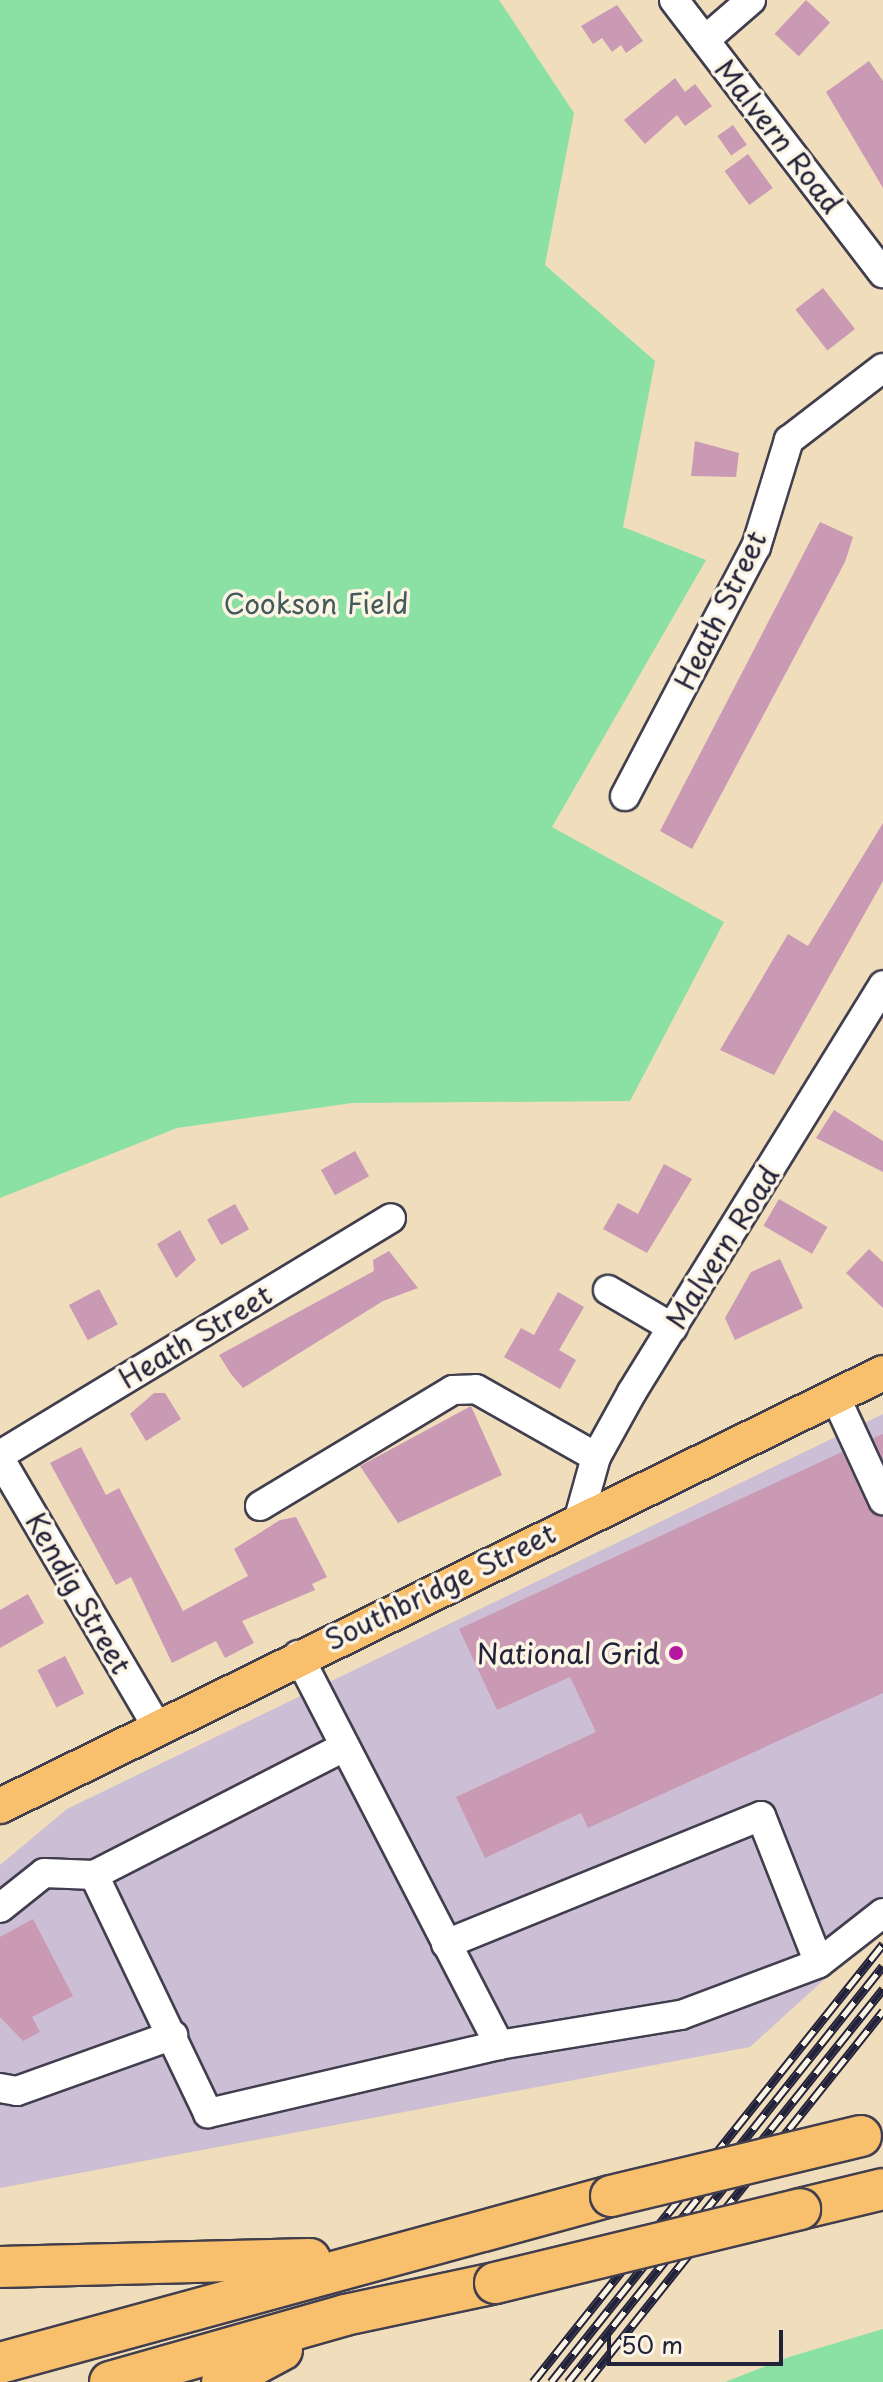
<!DOCTYPE html>
<html>
<head>
<meta charset="utf-8">
<style>
	body { margin:0 }
	#map { position:relative; width:883px; height:2382px; overflow:hidden; background:#efddbb; font-family:"Playpen Sans",sans-serif }
	div>[style] { position:absolute }
	.industrial>* { inset:0; background:#ccbed4 }
	.green>* { inset:0; background:#8be1a4 }
	.building>* { inset:0; background:#ca9ab4; transform-origin:0 0 }
	.roads { filter:drop-shadow(2px 0 #413e4e) drop-shadow(-2px 0 #413e4e) drop-shadow(0 2px #413e4e) drop-shadow(0 -2px #413e4e) }
	.minor>* { height:28px; margin:-14px; padding:0 14px; transform-origin:14px; border-radius:14px; background:#fff }
	.major>* { height:34px; margin:-17px; padding:0 17px; transform-origin:17px; border-radius:17px; background:#f8bf6c }
	.highway>* { height:40px; margin:-20px; padding:0 20px; transform-origin:20px; border-radius:20px; background:#f8bf6c }
	.rail>* { height:9px; margin-top:-4.5px; transform-origin:0; background:repeating-linear-gradient(90deg,#fcf5e5 0 18px,#22223b 0 36px); box-sizing:border-box; border-block:2px solid #22223b }
	.bridges { filter:drop-shadow(2px 0 #413e4e) drop-shadow(-2px 0 #413e4e) drop-shadow(0 2px #413e4e) drop-shadow(0 -2px #413e4e) }
	.highway-bridge>* { height:40px; margin:-20px; padding:0 20px; transform-origin:20px; border-radius:20px; background:#f8bf6c }
	.dots>* { width:22px; height:22px; translate:-50% -50%; box-sizing:border-box; border:4px solid #fcf5e5; border-radius:50% }
	span { translate:-50% -50%; white-space:nowrap; text-align:center; line-height:1.15; -webkit-text-stroke:7px #fcf5e5; paint-order:stroke }
	.street-label { font-size:28px; color:#22223b }
	.park-label { font-size:28px; color:#425b5a }
	.poi-label { font-size:28px; color:#22223b }
	.right { translate:-100% -50%; text-align:right }
	.scale { position:absolute; left:607px; top:2330px; width:176px; height:36px; box-sizing:border-box; border:4px solid #22223b; border-top:0; padding-left:10px; font-size:24px; line-height:28px; white-space:nowrap; color:#22223b; -webkit-text-stroke:6px #fcf5e5; paint-order:stroke }
</style>
</head>
<body>
<div id="map">
	<div class="industrial">
		<div style="clip-path:polygon(883px 1414px,883px 1914px,850px 1956px,750px 2047px,0 2188px,0 1865px,67px 1809px)"></div>
	</div>
	<div class="green">
		<div style="clip-path:polygon(0 0,499px 0,574px 113px,545px 265px,655px 361px,623px 527px,706px 560px,552px 827px,724px 922px,630px 1101px,352px 1103px,177px 1128px,0 1198px)"></div>
		<div style="clip-path:polygon(883px 2329px,883px 2382px,725px 2382px,789px 2357px)"></div>
	</div>
	<div class="building">
		<div style="left:806px;top:0;width:33px;height:46px;rotate:43deg"></div>
		<div style="clip-path:polygon(617px 5px,643px 41px,626px 53px,621px 45px,612px 52px,602px 38px,593px 44px,581px 26px)"></div>
		<div style="clip-path:polygon(869px 61px,883px 81px,883px 188px,826px 92px)"></div>
		<div style="clip-path:polygon(675px 78px,685px 92px,695px 84px,712px 106px,685px 126px,677px 115px,645px 144px,624px 120px)"></div>
		<div style="left:733px;top:125px;width:24px;height:19px;rotate:55deg"></div>
		<div style="left:748px;top:154px;width:42px;height:29px;rotate:54deg"></div>
		<div style="left:823px;top:288px;width:52px;height:35px;rotate:52deg"></div>
		<div style="clip-path:polygon(695px 441px,739px 453px,736px 477px,691px 476px)"></div>
		<div style="clip-path:polygon(820px 522px,853px 537px,845px 562px,692px 849px,660px 831px)"></div>
		<div style="clip-path:polygon(883px 823px,883px 881px,774px 1075px,720px 1050px,788px 934px,808px 946px)"></div>
		<div style="clip-path:polygon(834px 1110px,883px 1141px,883px 1172px,816px 1138px)"></div>
		<div style="left:355px;top:1151px;width:29px;height:39px;rotate:61deg"></div>
		<div style="clip-path:polygon(664px 1164px,692px 1179px,647px 1253px,603px 1229px,618px 1203px,638px 1214px)"></div>
		<div style="left:779px;top:1199px;width:56px;height:31px;rotate:30deg"></div>
		<div style="left:235px;top:1204px;width:29px;height:32px;rotate:61deg"></div>
		<div style="clip-path:polygon(180px 1230px,196px 1260px,176px 1278px,157px 1244px)"></div>
		<div style="clip-path:polygon(869px 1249px,883px 1262px,883px 1308px,846px 1273px)"></div>
		<div style="clip-path:polygon(389px 1251px,418px 1288px,383px 1301px,243px 1388px,231px 1374px,219px 1355px,374px 1271px,373px 1260px)"></div>
		<div style="clip-path:polygon(780px 1259px,803px 1308px,735px 1340px,725px 1318px,751px 1272px)"></div>
		<div style="left:99px;top:1289px;width:40px;height:34px;rotate:62deg"></div>
		<div style="clip-path:polygon(558px 1292px,584px 1307px,559px 1350px,576px 1360px,560px 1389px,504px 1357px,521px 1328px,534px 1335px)"></div>
		<div style="clip-path:polygon(154px 1393px,165px 1393px,181px 1419px,146px 1441px,130px 1414px)"></div>
		<div style="clip-path:polygon(471px 1406px,502px 1475px,398px 1523px,360px 1466px)"></div>
		<div style="clip-path:polygon(883px 1434px,883px 1459px,873px 1438px)"></div>
		<div style="clip-path:polygon(81px 1447px,106px 1495px,119px 1488px,183px 1611px,248px 1576px,234px 1549px,280px 1520px,296px 1517px,327px 1577px,312px 1584px,315px 1590px,242px 1621px,254px 1643px,225px 1658px,216px 1641px,172px 1663px,131px 1577px,116px 1585px,50px 1463px)"></div>
		<div style="clip-path:polygon(842px 1452px,868px 1507px,883px 1517px,883px 1693px,588px 1828px,581px 1813px,485px 1858px,456px 1797px,596px 1732px,570px 1677px,497px 1710px,459px 1629px)"></div>
		<div style="clip-path:polygon(28px 1594px,44px 1623px,0 1648px,0 1610px)"></div>
		<div style="left:65px;top:1656px;width:42px;height:31px;rotate:63deg"></div>
		<div style="clip-path:polygon(33px 1919px,73px 1996px,32px 2017px,40px 2032px,23px 2041px,0 2017px,0 1937px)"></div>
	</div>
	<div class="roads">
		<div class="minor">
			<div style="left:674px;top:0;width:344px;rotate:52.6deg"></div>
			<div style="left:705px;top:40px;width:61px;rotate:-41deg"></div>
			<div style="left:625px;top:796px;width:281px;rotate:-62.3deg"></div>
			<div style="left:756px;top:547px;width:112px;rotate:-72.9deg"></div>
			<div style="left:789px;top:440px;width:118px;rotate:-37.5deg"></div>
			<div style="left:608px;top:1290px;width:75px;rotate:30.3deg"></div>
			<div style="left:835px;top:1396px;width:115px;rotate:65.2deg"></div>
			<div style="left:0;top:1455px;width:457px;rotate:-31.2deg"></div>
			<div style="left:0;top:1459px;width:311px;rotate:59.6deg"></div>
			<div style="left:260px;top:1506px;width:225px;rotate:-31deg"></div>
			<div style="left:453px;top:1390px;width:23px;rotate:-2deg"></div>
			<div style="left:476px;top:1389px;width:138px;rotate:29.5deg"></div>
			<div style="left:579px;top:1518px;width:63px;rotate:-74.4deg"></div>
			<div style="left:596px;top:1457px;width:74px;rotate:-61deg"></div>
			<div style="left:632px;top:1392px;width:478px;rotate:-58.3deg"></div>
			<div style="left:298px;top:1655px;width:439px;rotate:62.7deg"></div>
			<div style="left:499px;top:2045px;width:299px;rotate:166.8deg"></div>
			<div style="left:208px;top:2113px;width:264px;rotate:-115.6deg"></div>
			<div style="left:94px;top:1875px;width:279px;rotate:-27.1deg"></div>
			<div style="left:0;top:1908px;width:56px;rotate:-38.5deg"></div>
			<div style="left:44px;top:1873px;width:50px;rotate:2.3deg"></div>
			<div style="left:446px;top:1944px;width:340px;rotate:-22.1deg"></div>
			<div style="left:761px;top:1816px;width:158px;rotate:68.5deg"></div>
			<div style="left:499px;top:2045px;width:184px;rotate:-9.4deg"></div>
			<div style="left:681px;top:2015px;width:147px;rotate:-20.6deg"></div>
			<div style="left:819px;top:1963px;width:81px;rotate:-38deg"></div>
			<div style="left:0;top:2088px;width:17px;rotate:10deg"></div>
			<div style="left:17px;top:2091px;width:166px;rotate:-19.7deg"></div>
		</div>
		<div class="major">
			<div style="left:0;top:1806px;width:983px;rotate:-26.12deg"></div>
		</div>
		<div class="highway">
			<div style="left:800px;top:2209px;width:85px;rotate:-13.5deg"></div>
			<div style="left:0;top:2267px;width:310px;rotate:-1.5deg"></div>
			<div style="left:0;top:2363px;width:633px;rotate:-15.29deg"></div>
			<div style="left:110px;top:2382px;width:244px;rotate:-15.9deg"></div>
			<div style="left:345px;top:2315px;width:153px;rotate:-12deg"></div>
			<div style="left:222px;top:2382px;width:68px;rotate:-28.1deg"></div>
		</div>
	</div>
	<div class="rail">
		<div style="left:533px;top:2382px;width:561px;rotate:-51.37deg"></div>
		<div style="left:551px;top:2382px;width:532px;rotate:-51.41deg"></div>
		<div style="left:568px;top:2382px;width:504px;rotate:-51.29deg"></div>
		<div style="left:587px;top:2382px;width:475px;rotate:-51.4deg"></div>
	</div>
	<div class="bridges">
		<div class="highway-bridge">
			<div style="left:611px;top:2196px;width:257px;rotate:-13.5deg"></div>
			<div style="left:495px;top:2283px;width:314px;rotate:-13.6deg"></div>
		</div>
	</div>
	<div class="dots">
		<div style="left:676px;top:1653px;background:#b5179e"></div>
	</div>
	<div class="street-label">
		<span style="left:779px;top:136px;rotate:52deg">Malvern Road</span>
		<span style="left:720px;top:610px;rotate:-64deg">Heath Street</span>
		<span style="left:722px;top:1247px;rotate:-58deg">Malvern Road</span>
		<span style="left:195px;top:1336px;rotate:-31deg">Heath Street</span>
		<span style="left:440px;top:1586px;rotate:-26deg">Southbridge Street</span>
		<span style="left:79px;top:1593px;rotate:60deg">Kendig Street</span>
	</div>
	<div class="park-label">
		<span style="left:316px;top:603px">Cookson Field</span>
	</div>
	<div class="poi-label">
		<span class="right" style="left:660px;top:1653px">National Grid</span>
	</div>
	<div class="scale">50 m</div>
</div>
</body>
</html>
